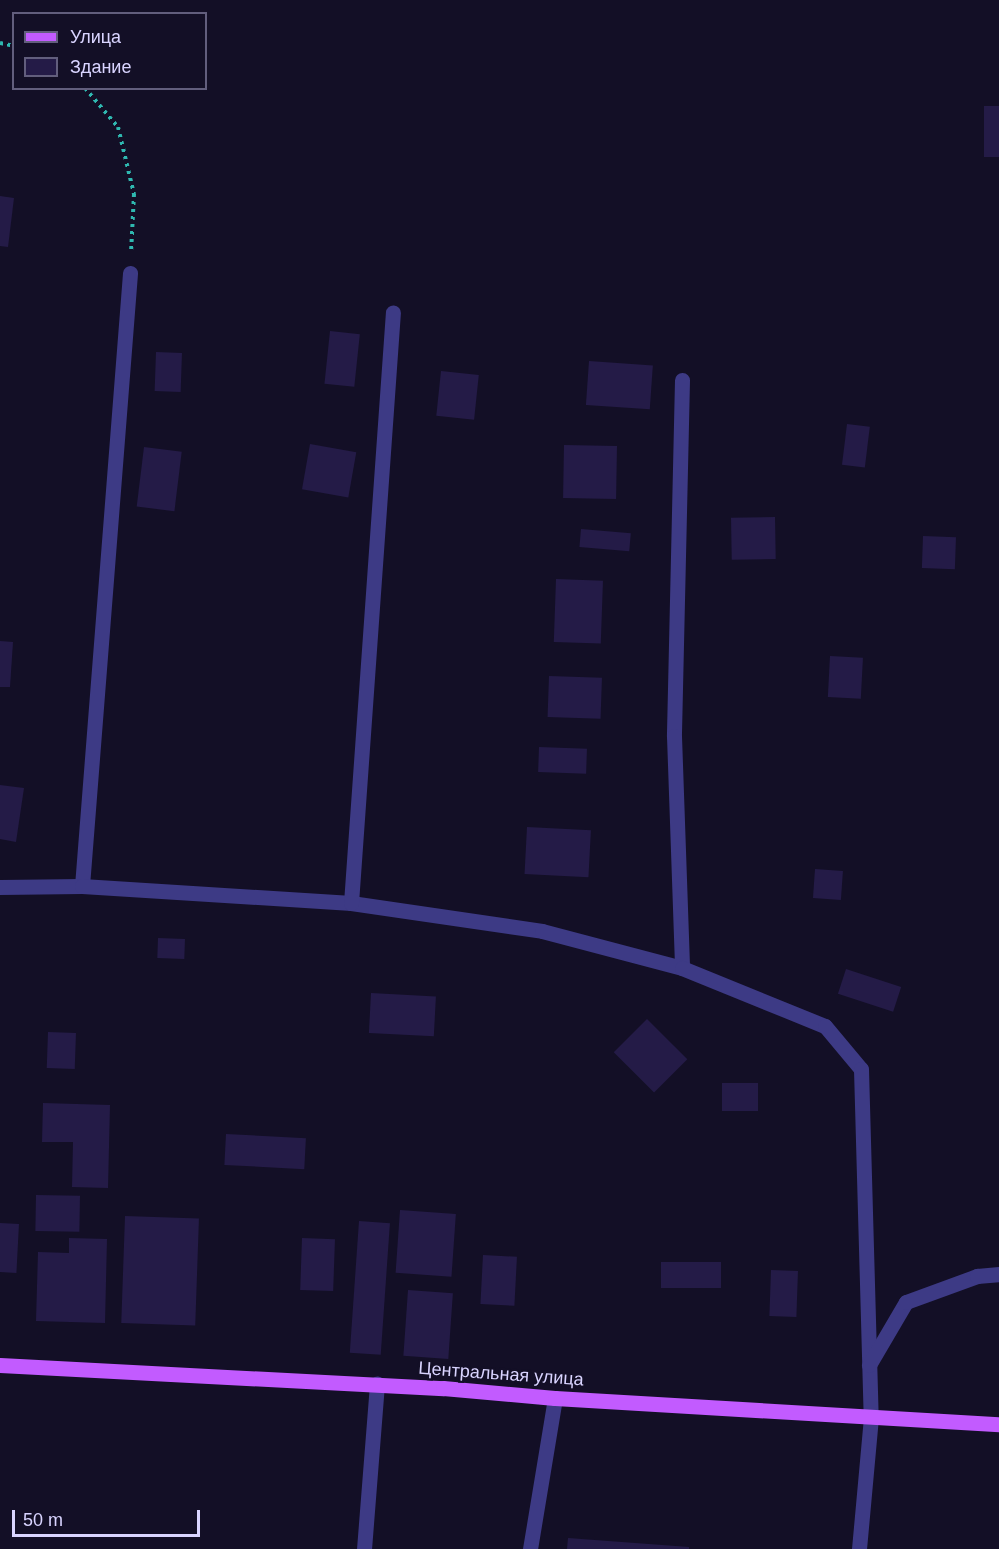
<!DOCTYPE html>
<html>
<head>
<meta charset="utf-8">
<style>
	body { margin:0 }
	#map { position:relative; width:999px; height:1549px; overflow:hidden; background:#130f26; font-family:Helvetica,sans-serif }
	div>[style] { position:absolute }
	.building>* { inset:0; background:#241b47; transform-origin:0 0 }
	.path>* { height:4px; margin-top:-2px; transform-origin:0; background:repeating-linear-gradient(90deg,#2fb8b0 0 3px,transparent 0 7.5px) }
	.minor>* { height:15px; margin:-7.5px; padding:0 7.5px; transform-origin:7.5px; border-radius:7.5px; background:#3d3a85 }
	.major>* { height:15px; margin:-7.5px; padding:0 7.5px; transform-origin:7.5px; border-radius:7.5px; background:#c25bff }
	span { translate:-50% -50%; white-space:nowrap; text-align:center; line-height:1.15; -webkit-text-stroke:4.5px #130f26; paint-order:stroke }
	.street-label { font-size:18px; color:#d9d4ff }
	.legend { position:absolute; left:12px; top:12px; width:195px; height:78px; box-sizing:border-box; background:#130f26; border:2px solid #625e7d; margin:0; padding:8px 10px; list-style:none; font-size:18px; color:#d9d4ff }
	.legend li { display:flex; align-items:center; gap:12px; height:30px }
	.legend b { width:30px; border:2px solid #625e7d }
	.scale { position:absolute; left:12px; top:1510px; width:188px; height:27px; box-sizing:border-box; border:3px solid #d9d4ff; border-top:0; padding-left:8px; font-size:18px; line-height:21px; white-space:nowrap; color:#d9d4ff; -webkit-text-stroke:4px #130f26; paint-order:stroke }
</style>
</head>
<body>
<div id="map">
	<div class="building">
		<div style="left:984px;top:106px;width:15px;height:51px"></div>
		<div style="clip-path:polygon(0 196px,14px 198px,8px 247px,0 246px)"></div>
		<div style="left:330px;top:331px;width:30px;height:53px;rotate:6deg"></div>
		<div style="left:156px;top:352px;width:26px;height:39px;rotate:2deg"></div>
		<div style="left:589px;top:361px;width:64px;height:44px;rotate:4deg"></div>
		<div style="left:441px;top:371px;width:38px;height:45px;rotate:6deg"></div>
		<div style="left:847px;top:424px;width:23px;height:41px;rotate:7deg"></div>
		<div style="left:310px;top:444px;width:47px;height:46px;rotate:10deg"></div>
		<div style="left:564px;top:445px;width:53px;height:53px;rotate:1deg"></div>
		<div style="left:144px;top:447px;width:38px;height:60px;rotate:7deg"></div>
		<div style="left:775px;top:517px;width:42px;height:44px;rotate:89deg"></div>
		<div style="left:581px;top:529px;width:50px;height:18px;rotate:5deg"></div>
		<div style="left:923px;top:536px;width:33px;height:32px;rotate:2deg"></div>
		<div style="left:556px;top:579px;width:47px;height:63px;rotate:2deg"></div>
		<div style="clip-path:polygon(0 641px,13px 642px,10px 687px,0 687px)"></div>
		<div style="left:830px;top:656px;width:33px;height:41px;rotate:3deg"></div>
		<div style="left:549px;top:676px;width:53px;height:41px;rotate:2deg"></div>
		<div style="left:539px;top:747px;width:48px;height:25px;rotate:2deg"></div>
		<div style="clip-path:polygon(0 785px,24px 788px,16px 842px,0 839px)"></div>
		<div style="left:527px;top:827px;width:64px;height:47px;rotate:3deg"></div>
		<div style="left:815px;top:869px;width:28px;height:29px;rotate:4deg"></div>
		<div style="left:158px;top:938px;width:27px;height:20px;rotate:2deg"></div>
		<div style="left:846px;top:969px;width:58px;height:26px;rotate:18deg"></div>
		<div style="left:371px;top:993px;width:65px;height:40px;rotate:3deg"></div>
		<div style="left:647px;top:1019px;width:57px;height:47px;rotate:45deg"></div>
		<div style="left:48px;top:1032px;width:28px;height:36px;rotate:2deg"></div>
		<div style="left:758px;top:1083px;width:28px;height:36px;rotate:90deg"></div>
		<div style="clip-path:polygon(43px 1103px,110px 1105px,108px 1188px,72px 1187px,73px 1142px,42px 1142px)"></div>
		<div style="left:226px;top:1134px;width:80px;height:31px;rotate:3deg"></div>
		<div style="left:36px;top:1195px;width:44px;height:36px;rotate:1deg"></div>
		<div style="left:400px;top:1210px;width:56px;height:63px;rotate:4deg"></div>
		<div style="left:125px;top:1216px;width:74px;height:107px;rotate:2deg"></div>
		<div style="left:359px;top:1221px;width:31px;height:132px;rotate:4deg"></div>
		<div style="left:0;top:1223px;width:19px;height:49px;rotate:3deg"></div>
		<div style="clip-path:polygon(69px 1238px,107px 1239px,105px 1323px,36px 1321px,38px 1252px,69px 1253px)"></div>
		<div style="left:302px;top:1238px;width:33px;height:52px;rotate:2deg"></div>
		<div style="left:483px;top:1255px;width:34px;height:49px;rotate:3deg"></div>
		<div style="left:661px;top:1262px;width:60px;height:26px"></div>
		<div style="left:771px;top:1270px;width:27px;height:46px;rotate:2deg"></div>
		<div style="left:408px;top:1290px;width:45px;height:66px;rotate:4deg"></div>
		<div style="clip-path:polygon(568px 1538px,689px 1547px,689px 1549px,567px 1549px)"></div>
	</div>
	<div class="path">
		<div style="left:0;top:43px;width:14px;rotate:12deg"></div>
		<div style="left:85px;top:88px;width:51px;rotate:49.8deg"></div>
		<div style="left:118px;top:127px;width:69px;rotate:76.6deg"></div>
		<div style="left:134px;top:194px;width:60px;rotate:92.9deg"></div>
	</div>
	<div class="minor">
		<div style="left:682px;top:380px;width:356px;rotate:91.3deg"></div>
		<div style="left:674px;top:736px;width:232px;rotate:88deg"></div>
		<div style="left:82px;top:886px;width:615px;rotate:-85.52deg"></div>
		<div style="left:0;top:887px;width:82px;rotate:-0.7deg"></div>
		<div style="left:82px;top:886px;width:270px;rotate:3.6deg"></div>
		<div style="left:351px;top:903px;width:193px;rotate:8.3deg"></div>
		<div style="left:542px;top:931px;width:145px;rotate:14.8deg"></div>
		<div style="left:682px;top:968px;width:154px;rotate:22.1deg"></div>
		<div style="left:825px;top:1026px;width:56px;rotate:50.1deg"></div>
		<div style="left:861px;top:1069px;width:348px;rotate:88.4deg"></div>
		<div style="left:871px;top:1417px;width:133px;rotate:95.2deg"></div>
		<div style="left:351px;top:903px;width:592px;rotate:-85.94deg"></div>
		<div style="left:869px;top:1365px;width:73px;rotate:-59.6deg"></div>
		<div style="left:906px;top:1302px;width:76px;rotate:-20.1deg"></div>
		<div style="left:977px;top:1276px;width:22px;rotate:-5deg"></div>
		<div style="left:364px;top:1549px;width:166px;rotate:-85.5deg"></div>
		<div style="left:530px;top:1549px;width:153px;rotate:-80.6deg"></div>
	</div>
	<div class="major">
		<div style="left:0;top:1365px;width:444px;rotate:3deg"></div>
		<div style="left:443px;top:1388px;width:112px;rotate:5.1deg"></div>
		<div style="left:555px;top:1398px;width:445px;rotate:3.4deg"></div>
	</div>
	<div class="street-label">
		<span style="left:501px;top:1374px;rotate:4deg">Центральная улица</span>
	</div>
	<ul class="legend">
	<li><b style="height:8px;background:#c25bff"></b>Улица</li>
	<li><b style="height:16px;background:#241b47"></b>Здание</li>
	</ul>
	<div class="scale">50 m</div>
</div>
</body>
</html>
